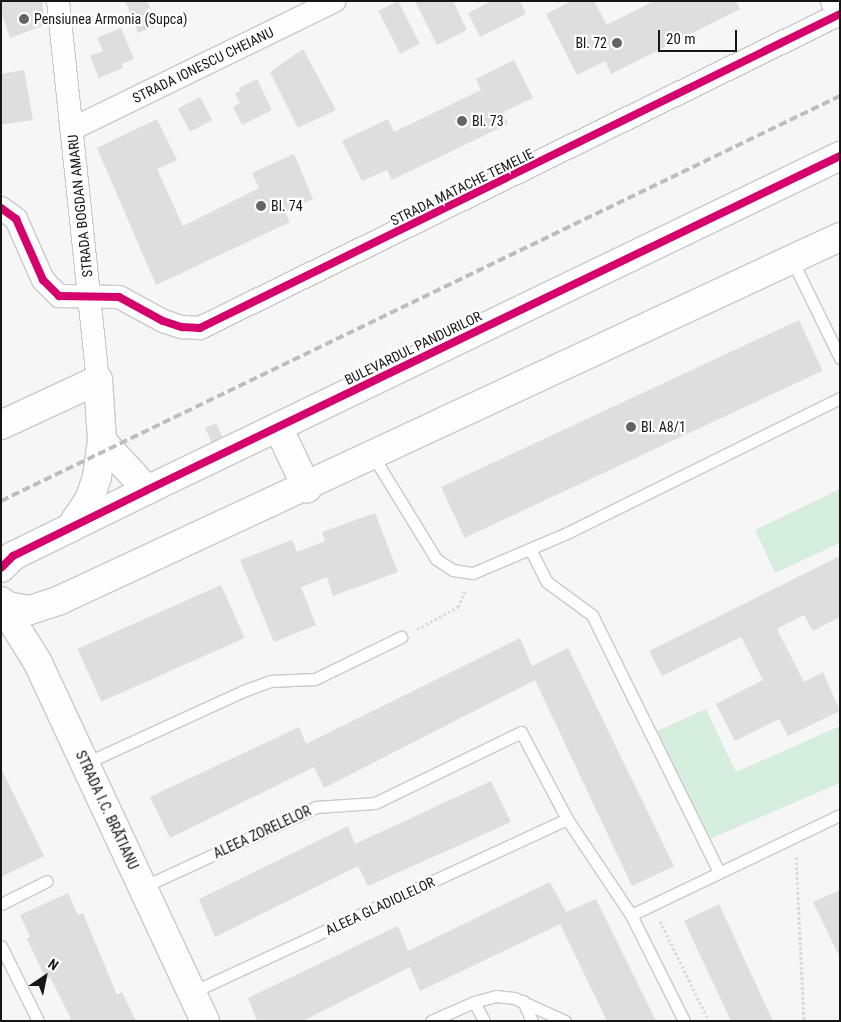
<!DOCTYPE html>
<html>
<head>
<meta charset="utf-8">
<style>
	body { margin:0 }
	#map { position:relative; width:841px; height:1022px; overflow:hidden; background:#f6f6f7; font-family:"Roboto Condensed",sans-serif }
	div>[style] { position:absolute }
	.green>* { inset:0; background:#d6eede }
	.building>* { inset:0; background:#dedede; transform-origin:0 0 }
	.path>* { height:3px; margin-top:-1.5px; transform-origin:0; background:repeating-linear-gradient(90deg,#dadadb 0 2.5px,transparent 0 5px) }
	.roads { filter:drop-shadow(1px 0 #cacacb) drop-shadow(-1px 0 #cacacb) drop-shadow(0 1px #cacacb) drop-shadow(0 -1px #cacacb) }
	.service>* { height:11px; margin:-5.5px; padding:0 5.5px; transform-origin:5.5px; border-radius:5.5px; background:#fefefe }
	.minor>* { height:22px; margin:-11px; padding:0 11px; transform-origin:11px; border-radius:11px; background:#fefefe }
	.tertiary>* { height:28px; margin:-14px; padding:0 14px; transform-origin:14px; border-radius:14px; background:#fefefe }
	.rail>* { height:4px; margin-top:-2px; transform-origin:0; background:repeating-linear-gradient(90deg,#bdbdbd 0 8px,transparent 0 12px) }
	.cycleway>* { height:8px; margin:-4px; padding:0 4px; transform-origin:4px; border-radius:4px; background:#d6006c }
	.dots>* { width:14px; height:14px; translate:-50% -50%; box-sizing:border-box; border:2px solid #fff; border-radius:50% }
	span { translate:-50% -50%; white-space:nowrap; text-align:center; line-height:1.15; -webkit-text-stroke:4.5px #fff; paint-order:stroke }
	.poi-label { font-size:14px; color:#171617 }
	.left { translate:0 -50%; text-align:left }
	.right { translate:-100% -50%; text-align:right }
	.street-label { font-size:14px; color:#171617 }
	.frame { position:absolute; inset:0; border:2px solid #171617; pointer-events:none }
	.north { position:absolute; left:20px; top:952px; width:50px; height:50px; -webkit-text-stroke:4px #fff; paint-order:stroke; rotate:34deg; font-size:14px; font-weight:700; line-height:20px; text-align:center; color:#171617 }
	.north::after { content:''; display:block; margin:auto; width:18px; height:22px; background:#171617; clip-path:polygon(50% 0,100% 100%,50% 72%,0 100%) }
	.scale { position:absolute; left:658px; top:30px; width:79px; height:22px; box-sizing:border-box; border:2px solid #171617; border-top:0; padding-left:6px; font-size:15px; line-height:18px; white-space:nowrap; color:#171617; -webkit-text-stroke:4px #fff; paint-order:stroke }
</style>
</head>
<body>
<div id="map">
	<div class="green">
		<div style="clip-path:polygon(840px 489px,840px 543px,775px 573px,755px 530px)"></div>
		<div style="clip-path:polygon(706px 709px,736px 772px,840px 726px,840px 783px,710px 839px,657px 731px)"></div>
	</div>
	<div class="building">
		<div style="clip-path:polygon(1px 1px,42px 1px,45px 25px,10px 38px,1px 12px)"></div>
		<div style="clip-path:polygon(117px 1px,147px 1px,158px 25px,138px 33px,126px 3px)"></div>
		<div style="left:398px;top:1px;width:48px;height:22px;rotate:63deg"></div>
		<div style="clip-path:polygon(415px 1px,453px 1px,467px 30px,437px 45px)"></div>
		<div style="clip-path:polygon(491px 1px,520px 1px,526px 14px,480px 37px,468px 13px)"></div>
		<div style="clip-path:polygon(571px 1px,594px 1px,607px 25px,654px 1px,736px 1px,740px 9px,611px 74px,605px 61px,577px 75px,546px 14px)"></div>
		<div style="clip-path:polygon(121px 28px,134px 59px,122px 64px,123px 68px,99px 78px,90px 56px,103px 51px,97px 38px)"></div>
		<div style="clip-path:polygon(303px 49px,336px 110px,298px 128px,270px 72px)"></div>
		<div style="clip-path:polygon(514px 60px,533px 98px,503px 112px,508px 124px,392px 180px,387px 170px,362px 181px,342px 141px,388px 119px,394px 132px,481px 90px,476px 79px)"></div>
		<div style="clip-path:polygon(24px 70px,33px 120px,1px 125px,1px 74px)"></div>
		<div style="clip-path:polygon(257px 79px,272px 110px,242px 125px,233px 107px,240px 103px,235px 94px,240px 91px,239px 88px)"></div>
		<div style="left:200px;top:97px;width:26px;height:25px;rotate:62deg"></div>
		<div style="clip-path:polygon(157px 119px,177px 160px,157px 169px,183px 226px,259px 188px,252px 173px,294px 154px,313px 199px,285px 212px,290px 222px,156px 285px,97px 148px)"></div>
		<div style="left:799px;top:320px;width:56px;height:395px;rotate:65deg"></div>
		<div style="left:216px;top:423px;width:19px;height:12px;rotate:65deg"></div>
		<div style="clip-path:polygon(375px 513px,398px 572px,333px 596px,327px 577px,301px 587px,316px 625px,274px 642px,240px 560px,292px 540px,297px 552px,325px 541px,322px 532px)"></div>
		<div style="clip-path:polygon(840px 556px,840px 617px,813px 631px,804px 615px,777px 629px,804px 682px,823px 672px,840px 711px,788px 736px,779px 719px,735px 741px,716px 704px,763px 680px,741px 637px,662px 676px,649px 651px)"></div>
		<div style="left:221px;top:585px;width:58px;height:157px;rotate:66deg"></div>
		<div style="clip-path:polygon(520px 638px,532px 666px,568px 648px,674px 866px,632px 886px,535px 680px,324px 788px,314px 767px,170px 838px,150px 797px,299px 727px,306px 744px)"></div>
		<div style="clip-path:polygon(1px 768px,44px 856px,1px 877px)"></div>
		<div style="clip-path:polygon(491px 781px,511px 822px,368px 886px,358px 866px,215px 937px,199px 899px,348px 826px,355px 844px)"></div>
		<div style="clip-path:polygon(550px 882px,566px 912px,596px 899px,656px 1021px,607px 1021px,560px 924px,420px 991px,410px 967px,303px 1021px,257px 1021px,248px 998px,398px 926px,408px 951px)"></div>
		<div style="clip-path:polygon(840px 890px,840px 958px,813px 902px)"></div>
		<div style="clip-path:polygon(68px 893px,78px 915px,83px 913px,117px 995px,122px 992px,136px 1021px,67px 1021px,71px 1019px,50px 977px,46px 979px,27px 939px,30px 937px,20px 915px)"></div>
		<div style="clip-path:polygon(719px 904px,773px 1021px,731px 1021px,684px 921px)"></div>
	</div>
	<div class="path">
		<div style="left:417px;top:629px;width:47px;rotate:-28.2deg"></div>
		<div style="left:458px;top:607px;width:17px;rotate:-66deg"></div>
		<div style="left:839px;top:770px;width:1px"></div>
		<div style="left:796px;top:857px;width:164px;rotate:87.2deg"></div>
		<div style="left:660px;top:921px;width:111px;rotate:63.9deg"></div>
	</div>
	<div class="roads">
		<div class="service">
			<div style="left:792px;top:260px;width:109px;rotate:63.9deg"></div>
			<div style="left:373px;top:456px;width:121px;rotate:58.5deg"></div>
			<div style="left:436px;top:559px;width:20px;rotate:33deg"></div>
			<div style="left:453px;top:570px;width:20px;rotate:9deg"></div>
			<div style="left:473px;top:573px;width:104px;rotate:-23.1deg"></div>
			<div style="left:569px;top:532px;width:302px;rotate:-26.3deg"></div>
			<div style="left:530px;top:549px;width:37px;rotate:63deg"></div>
			<div style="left:547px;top:582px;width:56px;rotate:36.3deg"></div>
			<div style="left:592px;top:615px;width:287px;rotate:63.7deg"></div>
			<div style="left:86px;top:763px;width:173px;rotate:-24.6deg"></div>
			<div style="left:243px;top:691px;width:29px;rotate:-20deg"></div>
			<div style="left:270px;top:681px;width:45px;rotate:-2.5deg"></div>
			<div style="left:315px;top:679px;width:96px;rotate:-26deg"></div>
			<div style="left:567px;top:819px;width:115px;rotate:56.3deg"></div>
			<div style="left:631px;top:915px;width:232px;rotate:-25.6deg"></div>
			<div style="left:143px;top:887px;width:191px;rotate:-24.8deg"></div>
			<div style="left:316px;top:807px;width:59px;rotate:-3.9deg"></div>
			<div style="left:375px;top:803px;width:162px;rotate:-25.9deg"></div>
			<div style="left:521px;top:732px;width:98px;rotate:62.1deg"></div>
			<div style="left:567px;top:819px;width:413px;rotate:155.2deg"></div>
			<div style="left:1px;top:904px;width:51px;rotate:-26.6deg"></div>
			<div style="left:631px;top:915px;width:119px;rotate:63.4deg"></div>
			<div style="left:1px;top:946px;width:84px;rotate:63.7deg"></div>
			<div style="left:523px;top:1001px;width:22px;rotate:66deg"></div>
			<div style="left:474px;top:1002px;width:21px;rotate:62deg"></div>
			<div style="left:431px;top:1021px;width:47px;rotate:-23.8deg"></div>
			<div style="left:474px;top:1002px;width:23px;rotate:-15deg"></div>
			<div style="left:496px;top:996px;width:18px;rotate:6deg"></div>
			<div style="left:514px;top:998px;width:56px;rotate:24.3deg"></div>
		</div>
		<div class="minor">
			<div style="left:58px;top:1px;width:381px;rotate:84deg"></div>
			<div style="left:72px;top:129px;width:292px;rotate:-26deg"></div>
			<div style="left:1px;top:208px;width:19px;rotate:36deg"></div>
			<div style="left:16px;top:219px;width:67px;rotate:66.1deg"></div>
			<div style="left:43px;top:280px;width:23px;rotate:45deg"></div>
			<div style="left:59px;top:296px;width:60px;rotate:1deg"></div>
			<div style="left:119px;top:297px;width:50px;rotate:28.6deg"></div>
			<div style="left:163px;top:321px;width:20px;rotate:18deg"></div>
			<div style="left:182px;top:327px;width:18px;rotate:3deg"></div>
			<div style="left:200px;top:328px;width:713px;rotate:-26.13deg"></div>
		</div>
		<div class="tertiary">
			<div style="left:835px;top:1px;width:9px;rotate:54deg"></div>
			<div style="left:1px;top:425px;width:107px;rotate:-24.9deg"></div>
			<div style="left:98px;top:380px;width:61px;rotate:86.2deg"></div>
			<div style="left:102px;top:441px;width:36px;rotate:98deg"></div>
			<div style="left:97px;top:477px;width:24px;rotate:109deg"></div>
			<div style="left:89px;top:500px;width:34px;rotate:124deg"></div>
			<div style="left:278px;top:427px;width:68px;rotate:64.6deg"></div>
			<div style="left:102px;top:441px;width:67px;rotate:47.4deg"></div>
			<div style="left:1px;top:568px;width:17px;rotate:-45deg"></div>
			<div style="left:13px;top:556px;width:149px;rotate:-26.2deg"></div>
			<div style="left:147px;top:490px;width:769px;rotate:-25.73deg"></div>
			<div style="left:1px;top:601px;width:8px;rotate:40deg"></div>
			<div style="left:7px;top:606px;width:23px;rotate:10deg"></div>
			<div style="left:30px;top:610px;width:32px;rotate:-18deg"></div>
			<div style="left:60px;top:600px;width:860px;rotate:-24.96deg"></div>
			<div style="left:1px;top:603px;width:70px;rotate:58.3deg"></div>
			<div style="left:38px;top:663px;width:395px;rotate:65deg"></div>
		</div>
	</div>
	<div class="rail">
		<div style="left:1px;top:501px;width:932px;rotate:-25.77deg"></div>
	</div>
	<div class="cycleway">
		<div style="left:1px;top:208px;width:19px;rotate:36deg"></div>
		<div style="left:16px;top:219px;width:67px;rotate:66.1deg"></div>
		<div style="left:43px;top:280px;width:23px;rotate:45deg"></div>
		<div style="left:59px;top:296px;width:60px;rotate:1deg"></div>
		<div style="left:119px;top:297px;width:50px;rotate:28.6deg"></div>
		<div style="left:163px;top:321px;width:20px;rotate:18deg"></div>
		<div style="left:182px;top:327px;width:18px;rotate:3deg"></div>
		<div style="left:200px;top:328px;width:713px;rotate:-26.13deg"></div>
		<div style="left:1px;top:568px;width:17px;rotate:-45deg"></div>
		<div style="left:13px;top:556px;width:149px;rotate:-26.2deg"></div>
		<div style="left:147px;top:490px;width:769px;rotate:-25.73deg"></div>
	</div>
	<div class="dots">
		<div style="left:24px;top:19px;background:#656465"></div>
		<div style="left:617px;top:43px;background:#656465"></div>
		<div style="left:462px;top:121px;background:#656465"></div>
		<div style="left:261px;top:206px;background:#656465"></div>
		<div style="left:631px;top:427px;background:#656465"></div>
	</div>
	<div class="poi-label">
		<span class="left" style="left:34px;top:19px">Pensiunea Armonia (Supca)</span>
		<span class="right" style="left:607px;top:43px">Bl. 72</span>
		<span class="left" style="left:472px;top:121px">Bl. 73</span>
		<span class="left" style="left:271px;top:206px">Bl. 74</span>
		<span class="left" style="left:641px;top:427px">Bl. A8/1</span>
	</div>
	<div class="street-label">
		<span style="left:203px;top:65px;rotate:-26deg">STRADA IONESCU CHEIANU</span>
		<span style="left:462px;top:187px;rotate:-26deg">STRADA MATACHE TEMELIE</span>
		<span style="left:80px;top:206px;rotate:-96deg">STRADA BOGDAN AMARU</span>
		<span style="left:413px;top:348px;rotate:-26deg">BULEVARDUL PANDURILOR</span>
		<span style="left:107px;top:810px;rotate:65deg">STRADA I.C. BRĂTIANU</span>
		<span style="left:262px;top:832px;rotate:-25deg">ALEEA ZORELELOR</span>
		<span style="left:380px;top:906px;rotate:-25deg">ALEEA GLADIOLELOR</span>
	</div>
	<div class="frame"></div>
	<div class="north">N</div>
	<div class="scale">20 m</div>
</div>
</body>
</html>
